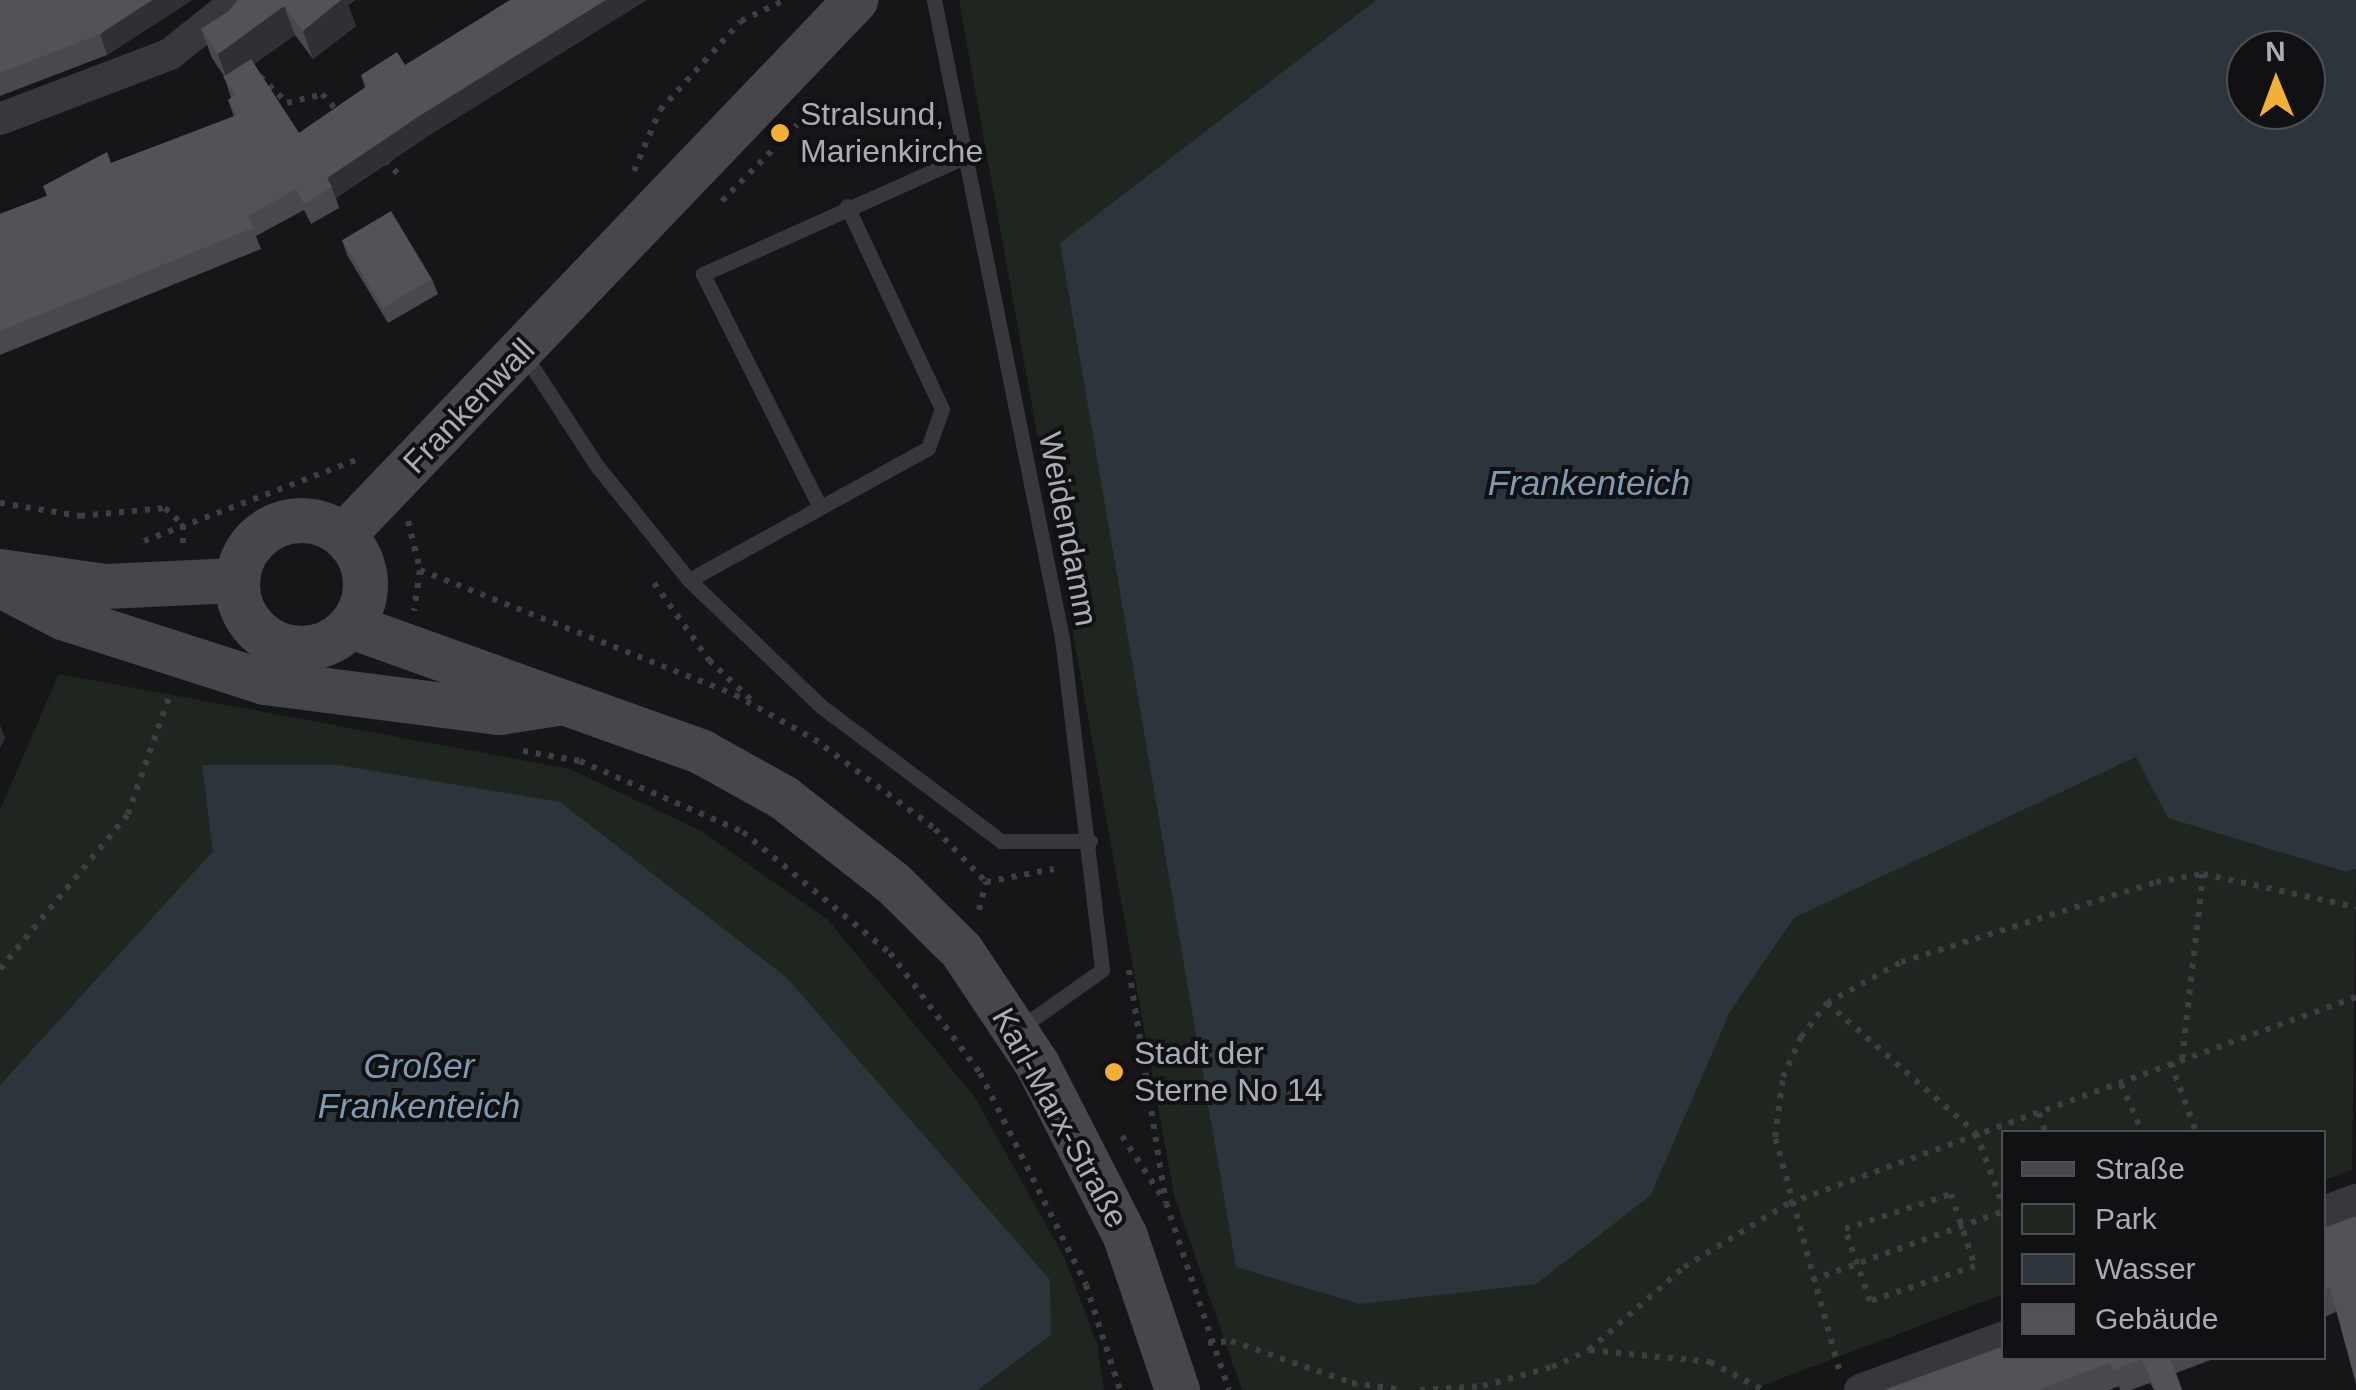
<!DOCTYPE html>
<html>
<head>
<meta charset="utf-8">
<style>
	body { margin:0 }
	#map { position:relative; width:2356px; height:1390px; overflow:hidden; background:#161618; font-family:Arial,sans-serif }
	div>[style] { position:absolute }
	.green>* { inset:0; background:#1e261f }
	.water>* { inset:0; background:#2c353c }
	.path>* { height:6px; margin-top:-3px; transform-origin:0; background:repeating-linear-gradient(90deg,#3d3f44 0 5px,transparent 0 13px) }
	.lane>* { height:15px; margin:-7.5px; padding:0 7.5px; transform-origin:7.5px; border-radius:7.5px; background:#37383d }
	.street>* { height:32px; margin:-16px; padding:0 16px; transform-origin:16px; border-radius:16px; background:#37383d }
	.secondary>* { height:45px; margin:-22.5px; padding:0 22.5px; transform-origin:22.5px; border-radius:22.5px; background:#45474d }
	.secondary>.ring { margin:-22.5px; padding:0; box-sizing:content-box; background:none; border:45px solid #45474d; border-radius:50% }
	.wall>* { inset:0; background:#47494d }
	.shaded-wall>* { inset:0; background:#2f3033 }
	.building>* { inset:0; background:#525359; transform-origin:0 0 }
	.dots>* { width:28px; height:28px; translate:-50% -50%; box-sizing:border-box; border:5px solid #111113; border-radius:50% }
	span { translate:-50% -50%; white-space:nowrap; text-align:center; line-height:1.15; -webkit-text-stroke:8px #111113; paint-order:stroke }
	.poi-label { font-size:32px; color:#a8adb8 }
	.left { translate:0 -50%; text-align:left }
	.street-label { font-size:32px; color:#a8adb8 }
	.water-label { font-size:35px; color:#7f9bb3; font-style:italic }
	.legend { position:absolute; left:2001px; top:1130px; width:325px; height:230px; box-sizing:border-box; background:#111113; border:2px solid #4d4f55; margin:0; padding:12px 18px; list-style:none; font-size:30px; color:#a8adb8 }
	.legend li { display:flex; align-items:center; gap:20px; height:50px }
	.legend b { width:50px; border:2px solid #4d4f55 }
	.north { position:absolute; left:2226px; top:30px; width:100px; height:100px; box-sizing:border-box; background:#111113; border:2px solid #4d4f55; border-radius:50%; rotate:359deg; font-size:28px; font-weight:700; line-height:40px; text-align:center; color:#a8adb8 }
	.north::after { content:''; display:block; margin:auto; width:35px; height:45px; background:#f2b134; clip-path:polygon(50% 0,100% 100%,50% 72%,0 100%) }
</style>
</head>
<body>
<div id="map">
	<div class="green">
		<div style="clip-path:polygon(959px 0,1376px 0,1060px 243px,1651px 1195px,1730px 1012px,1794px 918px,2137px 757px,2169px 818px,2346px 872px,2356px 869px,2352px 1170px,2324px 1180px,2324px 1132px,2004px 1132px,2003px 1294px,1751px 1390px,1242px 1390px,1174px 1195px)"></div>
		<div style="clip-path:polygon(59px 674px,570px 769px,701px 831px,828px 920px,974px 1096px,1064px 1257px,1097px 1344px,1104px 1390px,978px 1390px,1051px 1335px,213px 851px,0 1085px,0 810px)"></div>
	</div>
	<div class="water">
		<div style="clip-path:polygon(evenodd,1376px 0,2356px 0,2356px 869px,2346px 872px,2168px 818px,2136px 757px,1794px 918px,1730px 1012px,1651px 1195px,1536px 1284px,1360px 1304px,1236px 1267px,1060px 243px,1376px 0,2246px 50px,2306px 50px,2306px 110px,2246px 110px,2246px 50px)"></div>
		<div style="clip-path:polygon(202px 765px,338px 765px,560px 802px,786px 977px,1050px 1280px,1051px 1335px,978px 1390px,0 1390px,0 1085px,213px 851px)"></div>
	</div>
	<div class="path">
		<div style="left:260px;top:76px;width:38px;rotate:45deg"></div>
		<div style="left:287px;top:103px;width:36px;rotate:-14deg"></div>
		<div style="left:322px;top:94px;width:28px;rotate:48deg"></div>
		<div style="left:385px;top:160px;width:25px;rotate:47deg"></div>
		<div style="left:634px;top:171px;width:66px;rotate:-66.9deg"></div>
		<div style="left:660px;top:110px;width:120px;rotate:-47.7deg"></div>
		<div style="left:741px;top:21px;width:49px;rotate:-25.5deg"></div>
		<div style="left:722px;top:201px;width:107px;rotate:-45.4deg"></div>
		<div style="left:0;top:503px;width:81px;rotate:9.2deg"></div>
		<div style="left:80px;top:516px;width:85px;rotate:-5.4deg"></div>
		<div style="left:165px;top:508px;width:25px;rotate:43deg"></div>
		<div style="left:183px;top:525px;width:18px;rotate:90deg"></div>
		<div style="left:408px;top:521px;width:50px;rotate:76.2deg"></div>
		<div style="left:420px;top:570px;width:41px;rotate:98.3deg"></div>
		<div style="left:144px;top:541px;width:227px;rotate:-20.9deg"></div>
		<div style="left:420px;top:570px;width:339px;rotate:21.6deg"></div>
		<div style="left:735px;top:695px;width:90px;rotate:29.1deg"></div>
		<div style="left:814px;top:739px;width:151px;rotate:36.6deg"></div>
		<div style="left:935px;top:829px;width:74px;rotate:46.1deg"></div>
		<div style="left:654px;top:583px;width:95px;rotate:54.5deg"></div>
		<div style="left:709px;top:660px;width:58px;rotate:43.6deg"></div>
		<div style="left:523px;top:751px;width:58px;rotate:10deg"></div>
		<div style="left:580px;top:761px;width:178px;rotate:23.5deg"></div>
		<div style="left:743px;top:832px;width:190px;rotate:39.5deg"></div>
		<div style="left:890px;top:953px;width:150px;rotate:53.1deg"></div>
		<div style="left:980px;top:1073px;width:237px;rotate:63.4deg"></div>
		<div style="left:1086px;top:1285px;width:110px;rotate:72.1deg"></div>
		<div style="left:986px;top:882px;width:69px;rotate:-10.8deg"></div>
		<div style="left:979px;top:910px;width:29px;rotate:-76deg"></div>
		<div style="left:0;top:969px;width:201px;rotate:-50.4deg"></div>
		<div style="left:128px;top:814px;width:127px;rotate:-70.7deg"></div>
		<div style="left:1129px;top:970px;width:236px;rotate:81deg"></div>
		<div style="left:1166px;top:1203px;width:197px;rotate:71.4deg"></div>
		<div style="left:1827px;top:1003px;width:198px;rotate:41.1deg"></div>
		<div style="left:1976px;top:1133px;width:80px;rotate:69.5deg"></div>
		<div style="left:2182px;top:1059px;width:186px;rotate:-83.5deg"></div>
		<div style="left:2171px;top:1063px;width:73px;rotate:70.1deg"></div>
		<div style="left:2121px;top:1084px;width:52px;rotate:66.4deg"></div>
		<div style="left:2039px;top:1113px;width:20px;rotate:72deg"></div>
		<div style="left:1122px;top:1136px;width:77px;rotate:56.7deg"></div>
		<div style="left:1951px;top:1194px;width:76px;rotate:71.6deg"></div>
		<div style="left:1975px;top:1266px;width:111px;rotate:161.6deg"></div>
		<div style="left:1870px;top:1301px;width:76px;rotate:-109.1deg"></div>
		<div style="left:1845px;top:1229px;width:112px;rotate:-18.3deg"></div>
		<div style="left:1812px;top:1280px;width:204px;rotate:-19.8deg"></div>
		<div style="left:1208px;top:1343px;width:23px;rotate:-5deg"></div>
		<div style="left:1231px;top:1341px;width:128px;rotate:19.1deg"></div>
		<div style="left:1352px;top:1383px;width:52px;rotate:7.7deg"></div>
		<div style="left:1590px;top:1350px;width:121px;rotate:5.7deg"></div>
		<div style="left:1710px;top:1362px;width:60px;rotate:27.8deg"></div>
		<div style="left:1839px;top:1369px;width:241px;rotate:-105.4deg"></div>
		<div style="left:1775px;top:1137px;width:61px;rotate:-82.4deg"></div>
		<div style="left:1783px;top:1077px;width:44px;rotate:-65.8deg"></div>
		<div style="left:1801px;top:1037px;width:43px;rotate:-52.6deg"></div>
		<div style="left:1827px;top:1003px;width:85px;rotate:-29deg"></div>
		<div style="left:1901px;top:962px;width:267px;rotate:-17.4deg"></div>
		<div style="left:2156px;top:882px;width:48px;rotate:-9.7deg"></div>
		<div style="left:2203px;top:874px;width:157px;rotate:12.2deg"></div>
		<div style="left:1420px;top:1390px;width:63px;rotate:-3.6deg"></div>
		<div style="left:1483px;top:1386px;width:72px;rotate:-15.4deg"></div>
		<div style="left:1552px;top:1367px;width:41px;rotate:-24.7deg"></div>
		<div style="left:1589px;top:1350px;width:126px;rotate:-41.1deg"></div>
		<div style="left:1684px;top:1267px;width:123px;rotate:-31.4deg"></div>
		<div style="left:1789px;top:1203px;width:603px;rotate:-19.97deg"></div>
	</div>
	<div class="lane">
		<div style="left:934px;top:0;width:651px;rotate:78.66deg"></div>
		<div style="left:1062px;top:638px;width:334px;rotate:83.1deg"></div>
		<div style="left:1102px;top:970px;width:100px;rotate:144.7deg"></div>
		<div style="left:524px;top:354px;width:134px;rotate:56.9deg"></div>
		<div style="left:597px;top:466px;width:146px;rotate:51.1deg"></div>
		<div style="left:689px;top:580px;width:184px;rotate:43.7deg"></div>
		<div style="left:822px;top:707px;width:224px;rotate:36.8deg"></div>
		<div style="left:1001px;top:841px;width:89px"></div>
		<div style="left:820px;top:507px;width:261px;rotate:-116.7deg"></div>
		<div style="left:703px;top:274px;width:286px;rotate:-24.1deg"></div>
		<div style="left:689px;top:580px;width:273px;rotate:-28.9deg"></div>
		<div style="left:928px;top:448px;width:41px;rotate:-70.3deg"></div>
		<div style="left:942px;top:409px;width:224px;rotate:-115.1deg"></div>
	</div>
	<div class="street">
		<div style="left:0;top:119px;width:182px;rotate:-20.9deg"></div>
		<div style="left:170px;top:54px;width:87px;rotate:-38.5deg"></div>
		<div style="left:2324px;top:1212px;width:34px;rotate:-21deg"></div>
		<div style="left:1860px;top:1390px;width:153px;rotate:-20.2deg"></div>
	</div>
	<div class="secondary">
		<div class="ring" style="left:237px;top:520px;width:83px;height:83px"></div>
		<div style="left:343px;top:535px;width:741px;rotate:-46.26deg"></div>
		<div style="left:0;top:571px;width:106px;rotate:8.1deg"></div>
		<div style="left:105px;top:586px;width:131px;rotate:-2.6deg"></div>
		<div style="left:0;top:585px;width:70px;rotate:27.3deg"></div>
		<div style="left:62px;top:617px;width:212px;rotate:17.8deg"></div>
		<div style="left:264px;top:682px;width:237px;rotate:7.3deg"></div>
		<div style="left:499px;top:712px;width:59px;rotate:-8.8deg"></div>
		<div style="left:351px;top:626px;width:373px;rotate:19.7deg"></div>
		<div style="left:702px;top:752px;width:93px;rotate:29.1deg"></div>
		<div style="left:783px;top:797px;width:140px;rotate:38deg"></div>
		<div style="left:893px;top:883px;width:95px;rotate:44.6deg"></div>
		<div style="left:961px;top:950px;width:137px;rotate:56.3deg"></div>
		<div style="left:1037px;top:1064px;width:193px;rotate:62.9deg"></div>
		<div style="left:1125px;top:1236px;width:163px;rotate:71.3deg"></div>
	</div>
	<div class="wall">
		<div style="clip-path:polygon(0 0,192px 0,107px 55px,0 96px)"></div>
		<div style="clip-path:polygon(238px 0,355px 0,348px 5px,356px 26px,313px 59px,295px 35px,254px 64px,299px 133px,365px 88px,361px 75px,425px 138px,336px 198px,339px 208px,311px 224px,304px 210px,256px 236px,261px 249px,0 355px,0 214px,47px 196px,111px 163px,234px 117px,228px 100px,231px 98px,224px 76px,212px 58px,201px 29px,229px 11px)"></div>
		<div style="clip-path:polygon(342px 240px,432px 279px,438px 294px,388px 323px,347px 255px)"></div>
		<div style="clip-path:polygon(2324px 1228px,2336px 1312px,2324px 1317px)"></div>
		<div style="clip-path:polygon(2004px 1358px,2216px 1358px,2176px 1373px,2182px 1390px,2154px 1390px,2150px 1383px,2131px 1390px,2120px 1390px,2119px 1386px,2109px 1390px,1884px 1390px)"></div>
	</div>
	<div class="shaded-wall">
		<div style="clip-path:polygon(152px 0,192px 0,107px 55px,100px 34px)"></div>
		<div style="clip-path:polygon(325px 0,355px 0,348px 5px,356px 26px,313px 59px,303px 31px)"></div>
		<div style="clip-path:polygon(606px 0,647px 0,425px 138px,336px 198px,327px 178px,418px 117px)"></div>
		<div style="clip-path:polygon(284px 6px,295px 35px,228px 82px,218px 54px)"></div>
		<div style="clip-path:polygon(0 725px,5px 738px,0 748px)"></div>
	</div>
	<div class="building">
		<div style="clip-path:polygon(0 0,152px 0,100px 34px,0 73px)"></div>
		<div style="clip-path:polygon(238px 0,341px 0,303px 31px,284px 6px,218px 54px,201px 29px,229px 11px)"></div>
		<div style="clip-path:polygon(510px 0,606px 0,418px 117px,327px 178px,332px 187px,304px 204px,296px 189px,248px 216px,253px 228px,0 331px,0 214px,47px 196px,43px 186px,107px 152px,111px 163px,237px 115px,228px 100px,236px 95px,223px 77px,251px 59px,299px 133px,367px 86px,361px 75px,397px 52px,405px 65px)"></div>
		<div style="left:391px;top:211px;width:79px;height:57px;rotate:59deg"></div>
		<div style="clip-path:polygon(2356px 1216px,2356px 1384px,2330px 1288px,2324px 1290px,2324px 1228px)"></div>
		<div style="clip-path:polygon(2004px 1346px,2004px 1358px,2170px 1358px,2182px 1390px,2155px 1390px,2142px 1359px,2113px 1370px,2110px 1363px,2037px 1390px,1884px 1390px)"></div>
	</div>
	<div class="dots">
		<div style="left:780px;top:133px;background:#f2b134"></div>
		<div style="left:1114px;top:1072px;background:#f2b134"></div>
	</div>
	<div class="poi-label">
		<span class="left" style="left:800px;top:133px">Stralsund,<br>Marienkirche</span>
		<span class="left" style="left:1134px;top:1072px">Stadt der<br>Sterne No 14</span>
	</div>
	<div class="street-label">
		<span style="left:469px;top:406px;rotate:-46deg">Frankenwall</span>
		<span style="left:1068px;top:529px;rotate:79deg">Weidendamm</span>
		<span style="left:1060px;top:1118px;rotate:61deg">Karl-Marx-Straße</span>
	</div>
	<div class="water-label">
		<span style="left:1589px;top:483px">Frankenteich</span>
		<span style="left:419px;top:1086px">Großer<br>Frankenteich</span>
	</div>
	<ul class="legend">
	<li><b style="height:12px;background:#45474d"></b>Straße</li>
	<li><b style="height:28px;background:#1e261f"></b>Park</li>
	<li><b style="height:28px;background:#2c353c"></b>Wasser</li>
	<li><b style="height:28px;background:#525359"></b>Gebäude</li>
	</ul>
	<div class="north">N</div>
</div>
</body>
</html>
